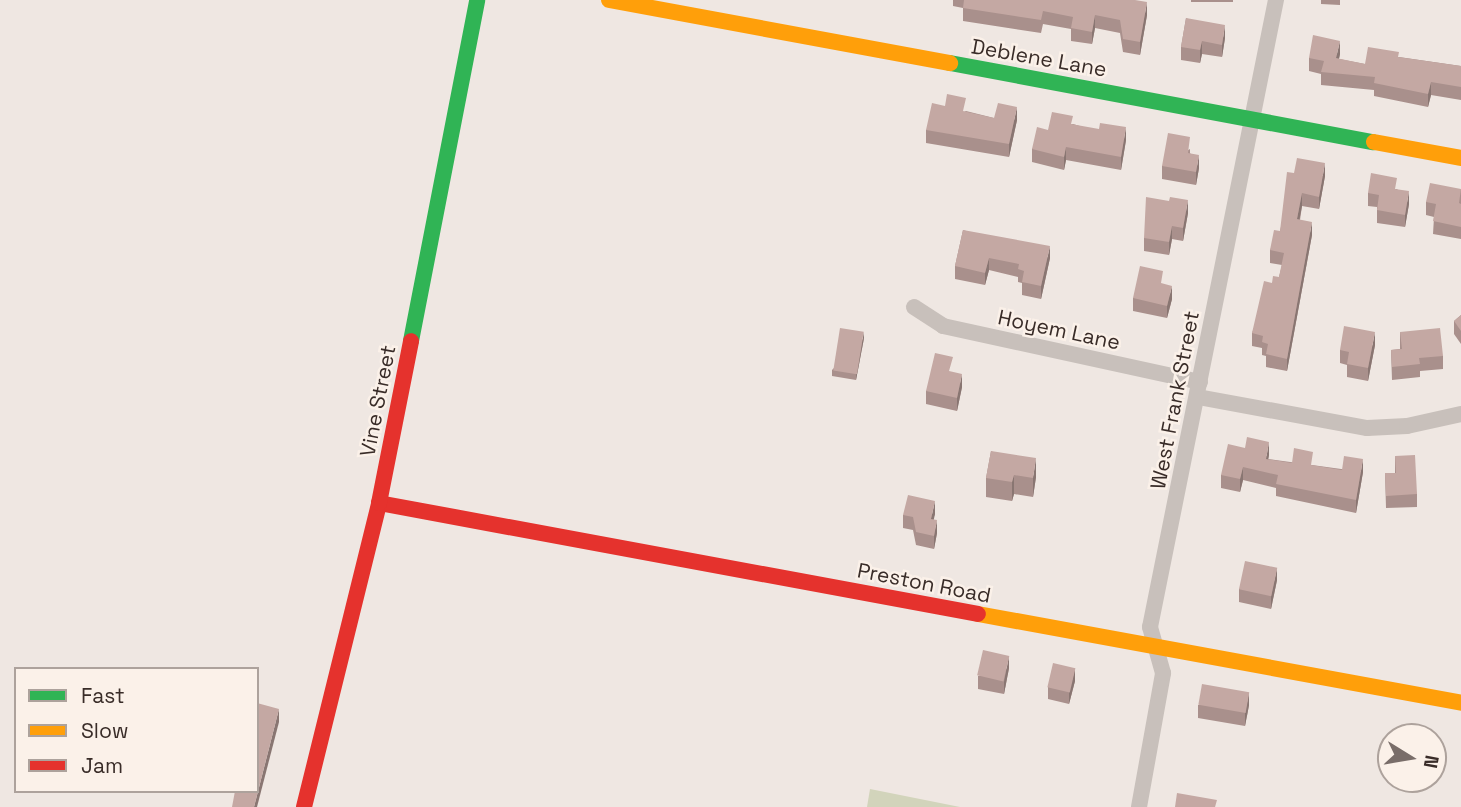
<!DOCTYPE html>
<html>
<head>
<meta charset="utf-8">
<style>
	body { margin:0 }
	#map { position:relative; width:1461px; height:807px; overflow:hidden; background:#efe7e2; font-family:"Space Grotesk",sans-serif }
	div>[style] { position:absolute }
	.green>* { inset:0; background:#d2d4bb }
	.street>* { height:16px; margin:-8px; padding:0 8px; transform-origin:8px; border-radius:8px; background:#c8c0bb }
	.fast>* { height:16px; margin:-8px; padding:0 8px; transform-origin:8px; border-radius:8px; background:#30b455 }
	.slow>* { height:16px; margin:-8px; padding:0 8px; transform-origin:8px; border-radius:8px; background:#ff9f0a }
	.jam>* { height:16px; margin:-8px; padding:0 8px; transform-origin:8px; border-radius:8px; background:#e5322d }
	.wall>* { inset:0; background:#a9908c; transform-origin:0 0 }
	.shaded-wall>* { inset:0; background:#897672 }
	.building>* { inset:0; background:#c4a8a3; transform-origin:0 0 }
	span { translate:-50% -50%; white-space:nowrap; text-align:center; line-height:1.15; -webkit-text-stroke:5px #fbf1e9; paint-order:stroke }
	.street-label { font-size:21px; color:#392c28 }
	.legend { position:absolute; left:14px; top:667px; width:245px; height:126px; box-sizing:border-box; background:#fbf1e9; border:2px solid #ada29c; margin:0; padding:9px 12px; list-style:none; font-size:21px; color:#392c28 }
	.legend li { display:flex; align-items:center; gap:14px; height:35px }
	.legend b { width:35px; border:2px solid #ada29c }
	.north { position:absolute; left:1377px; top:723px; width:70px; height:70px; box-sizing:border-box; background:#fbf1e9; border:2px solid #ada29c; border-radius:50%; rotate:101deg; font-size:19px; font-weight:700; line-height:28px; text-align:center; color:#392c28 }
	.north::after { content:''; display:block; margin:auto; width:24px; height:32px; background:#796d69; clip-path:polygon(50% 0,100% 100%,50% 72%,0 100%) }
</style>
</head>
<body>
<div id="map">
	<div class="green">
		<div style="clip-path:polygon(870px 789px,960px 807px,867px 807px)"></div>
	</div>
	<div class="street">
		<div style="left:914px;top:307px;width:35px;rotate:33deg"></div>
		<div style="left:943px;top:326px;width:263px;rotate:12.3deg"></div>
		<div style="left:1198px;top:397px;width:172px;rotate:10.4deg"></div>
		<div style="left:1367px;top:428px;width:40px;rotate:-2.9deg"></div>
		<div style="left:1407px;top:426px;width:55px;rotate:-12.5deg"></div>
		<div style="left:1139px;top:807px;width:136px;rotate:-79.8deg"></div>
		<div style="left:1163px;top:673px;width:48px;rotate:-105.8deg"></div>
		<div style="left:1150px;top:627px;width:640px;rotate:-78.64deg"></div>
	</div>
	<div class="fast">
		<div style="left:950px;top:63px;width:431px;rotate:10.6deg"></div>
		<div style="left:411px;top:341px;width:347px;rotate:-79deg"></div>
	</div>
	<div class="slow">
		<div style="left:609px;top:0;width:347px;rotate:10.5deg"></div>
		<div style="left:1374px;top:142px;width:88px;rotate:10.4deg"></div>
		<div style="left:978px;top:614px;width:491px;rotate:10.4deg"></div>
	</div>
	<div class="jam">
		<div style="left:379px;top:503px;width:609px;rotate:10.5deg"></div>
		<div style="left:304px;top:807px;width:313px;rotate:-76.1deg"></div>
		<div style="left:379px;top:503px;width:165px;rotate:-78.8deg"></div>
	</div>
	<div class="wall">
		<div style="clip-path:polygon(953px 0,1111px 0,1147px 15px,1140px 55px,1123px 52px,1120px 33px,1095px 28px,1092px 44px,1071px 41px,1071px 29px,1043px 24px,1041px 33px,963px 21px,963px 8px,953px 6px)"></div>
		<div style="left:1191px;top:0;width:42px;height:2px"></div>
		<div style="clip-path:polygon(1321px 0,1340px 0,1340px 5px,1321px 4px)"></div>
		<div style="clip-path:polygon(1186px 18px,1225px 38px,1222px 57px,1202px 54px,1200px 63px,1181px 60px,1181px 47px)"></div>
		<div style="clip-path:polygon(1340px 54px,1339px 59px,1365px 64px,1399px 57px,1461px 66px,1461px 100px,1431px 95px,1428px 107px,1374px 96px,1374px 90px,1321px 85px,1321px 74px,1309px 71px,1309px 58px)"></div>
		<div style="clip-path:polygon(966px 111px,994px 118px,1017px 120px,1009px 157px,926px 143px,926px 130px)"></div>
		<div style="clip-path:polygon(1073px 124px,1126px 140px,1121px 170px,1066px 160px,1064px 170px,1032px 162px,1032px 149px,1048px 130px)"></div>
		<div style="clip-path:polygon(1190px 149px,1190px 153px,1199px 168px,1196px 185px,1162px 179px,1162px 166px)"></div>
		<div style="clip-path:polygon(1294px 173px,1325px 176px,1319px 209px,1302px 206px,1300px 220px,1312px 235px,1287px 371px,1266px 367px,1266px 356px,1262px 355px,1262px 348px,1252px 346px,1252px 333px,1272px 283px,1279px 277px,1282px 265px,1270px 263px,1270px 250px,1280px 231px)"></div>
		<div style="clip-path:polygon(1397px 189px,1409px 204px,1405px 227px,1377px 223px,1377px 207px,1368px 206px,1368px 193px)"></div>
		<div style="clip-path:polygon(1461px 189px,1461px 239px,1433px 234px,1434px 217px,1426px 215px,1426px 202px)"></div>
		<div style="clip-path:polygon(1169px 201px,1188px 213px,1183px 241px,1172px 239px,1169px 255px,1144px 251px,1144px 238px)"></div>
		<div style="clip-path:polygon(963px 230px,1050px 258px,1041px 299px,1022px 295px,1022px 283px,1018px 282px,1018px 277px,989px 270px,985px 285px,955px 279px,955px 266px)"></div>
		<div style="clip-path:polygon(1163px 284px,1172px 299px,1167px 318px,1133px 311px,1133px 298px)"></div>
		<div style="clip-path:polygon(1461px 315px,1461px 344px,1454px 334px,1454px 321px)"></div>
		<div style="clip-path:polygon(1400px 332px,1443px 356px,1443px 369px,1420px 371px,1420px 377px,1392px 380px,1391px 350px,1400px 349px)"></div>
		<div style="clip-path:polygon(864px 338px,856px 380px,832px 376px,832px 370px)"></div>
		<div style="clip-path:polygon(1375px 345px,1368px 381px,1347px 377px,1347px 365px,1340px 363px,1340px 350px)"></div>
		<div style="clip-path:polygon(952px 372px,962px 387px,957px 411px,926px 404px,926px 391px)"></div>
		<div style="clip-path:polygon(991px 451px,1036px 477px,1033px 497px,1014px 494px,1012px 501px,986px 497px,986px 478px)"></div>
		<div style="clip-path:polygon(1269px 455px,1268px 459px,1363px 472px,1356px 513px,1276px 496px,1276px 488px,1243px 480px,1240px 492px,1221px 488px,1221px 475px)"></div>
		<div style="clip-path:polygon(1395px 456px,1417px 494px,1417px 507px,1386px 508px,1385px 473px,1395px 473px)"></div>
		<div style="clip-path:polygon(935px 514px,933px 519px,937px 533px,934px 549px,916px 545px,913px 530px,903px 528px,903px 515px)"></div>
		<div style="clip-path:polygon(1277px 580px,1271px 609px,1239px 602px,1239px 589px)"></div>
		<div style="clip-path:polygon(1009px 668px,1004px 694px,978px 689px,978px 676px)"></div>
		<div style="clip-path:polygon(1075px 681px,1069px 704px,1048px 699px,1048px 687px)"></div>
		<div style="clip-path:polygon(1198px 705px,1249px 705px,1245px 726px,1198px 718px)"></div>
	</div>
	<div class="shaded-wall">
		<div style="clip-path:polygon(1147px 2px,1147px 15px,1140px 55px,1140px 42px)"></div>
		<div style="clip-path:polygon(1095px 15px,1095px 28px,1092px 44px,1092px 32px)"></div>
		<div style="clip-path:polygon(1225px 25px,1225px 38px,1222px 57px,1222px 45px)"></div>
		<div style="clip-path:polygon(1202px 41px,1202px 54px,1200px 63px,1200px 50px)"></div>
		<div style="clip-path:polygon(1340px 41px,1340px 54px,1336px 71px,1336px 58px)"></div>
		<div style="clip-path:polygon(1431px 82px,1431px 95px,1428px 107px,1428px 94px)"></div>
		<div style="clip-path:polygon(1017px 107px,1017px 120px,1009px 157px,1009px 144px)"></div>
		<div style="clip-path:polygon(1126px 127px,1126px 140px,1121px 170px,1121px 157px)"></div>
		<div style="clip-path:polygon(1066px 147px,1066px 160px,1064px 170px,1064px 157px)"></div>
		<div style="clip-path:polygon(1199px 155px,1199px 168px,1196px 185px,1196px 172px)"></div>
		<div style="clip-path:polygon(1325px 163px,1325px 176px,1319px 209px,1319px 197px)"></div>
		<div style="clip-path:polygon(1409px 191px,1409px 204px,1405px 227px,1405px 215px)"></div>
		<div style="clip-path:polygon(1302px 193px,1302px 206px,1297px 232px,1297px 219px)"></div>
		<div style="clip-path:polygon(1188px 200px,1188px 213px,1183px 241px,1183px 228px)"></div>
		<div style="clip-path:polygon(1312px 222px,1312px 235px,1287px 371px,1287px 359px)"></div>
		<div style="clip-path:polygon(1172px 226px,1172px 239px,1169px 255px,1169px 242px)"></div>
		<div style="clip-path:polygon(1050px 246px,1050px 258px,1041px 299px,1041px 286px)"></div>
		<div style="clip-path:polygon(989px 258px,989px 270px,985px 285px,985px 273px)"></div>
		<div style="clip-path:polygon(1172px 286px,1172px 299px,1167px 318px,1167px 306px)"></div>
		<div style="clip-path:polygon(864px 332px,864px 338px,856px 380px,856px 374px)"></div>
		<div style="clip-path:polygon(1375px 332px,1375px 345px,1368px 381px,1368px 368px)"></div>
		<div style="clip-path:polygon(962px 374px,962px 387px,957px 411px,957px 398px)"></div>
		<div style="clip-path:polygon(1269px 442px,1269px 455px,1266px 472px,1266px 459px)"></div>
		<div style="clip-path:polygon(1036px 458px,1036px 477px,1033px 497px,1033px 478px)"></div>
		<div style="clip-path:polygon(1363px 459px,1363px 472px,1356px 513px,1356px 500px)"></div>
		<div style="clip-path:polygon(1243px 467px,1243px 480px,1240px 492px,1240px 479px)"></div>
		<div style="clip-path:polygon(1014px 475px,1014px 494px,1012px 501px,1012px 482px)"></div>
		<div style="clip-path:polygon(935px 501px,935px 514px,931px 532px,931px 519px)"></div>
		<div style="clip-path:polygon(937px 520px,937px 533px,934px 549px,934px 536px)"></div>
		<div style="clip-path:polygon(1277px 568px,1277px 580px,1271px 609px,1271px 596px)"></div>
		<div style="clip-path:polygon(1009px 656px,1009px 668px,1004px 694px,1004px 682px)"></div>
		<div style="clip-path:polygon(1075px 668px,1075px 681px,1069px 704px,1069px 692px)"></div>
		<div style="clip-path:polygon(1249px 692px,1249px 705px,1245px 726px,1245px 713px)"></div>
		<div style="clip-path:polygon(279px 709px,279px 722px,257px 807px,254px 807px)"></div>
	</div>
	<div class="building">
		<div style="clip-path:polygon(964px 0,1135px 0,1147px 2px,1140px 42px,1123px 39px,1120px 20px,1095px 15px,1092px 32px,1071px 28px,1073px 17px,1043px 11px,1041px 20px,963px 8px)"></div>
		<div style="clip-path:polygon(1186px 18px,1225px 25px,1222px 45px,1202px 41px,1200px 50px,1181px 47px)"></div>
		<div style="clip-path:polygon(1313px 35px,1340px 41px,1336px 58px,1365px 64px,1368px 47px,1399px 52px,1398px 57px,1461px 66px,1461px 87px,1431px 82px,1428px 94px,1374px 83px,1375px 77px,1321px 72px,1324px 61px,1309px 58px)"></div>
		<div style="clip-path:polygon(947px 94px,966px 98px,963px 111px,994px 118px,998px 103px,1017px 107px,1009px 144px,926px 130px,932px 103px,945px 106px)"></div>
		<div style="clip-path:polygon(1052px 112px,1073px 116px,1071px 124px,1099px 129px,1100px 123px,1126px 127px,1121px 157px,1066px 147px,1064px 157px,1032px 149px,1037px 127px,1048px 130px)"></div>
		<div style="clip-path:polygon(1168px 133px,1190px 137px,1188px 153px,1199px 155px,1196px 172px,1162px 166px)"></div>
		<div style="clip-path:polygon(1297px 158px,1325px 163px,1319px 197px,1302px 193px,1297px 219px,1312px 222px,1287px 359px,1266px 354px,1268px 344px,1262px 342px,1263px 336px,1252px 333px,1264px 281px,1272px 283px,1273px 276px,1279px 277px,1284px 253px,1270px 250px,1274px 230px,1280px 231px,1287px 172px,1294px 173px)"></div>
		<div style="clip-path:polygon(1371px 173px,1397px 178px,1395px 189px,1409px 191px,1405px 215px,1377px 210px,1379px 195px,1368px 193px)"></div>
		<div style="clip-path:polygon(1430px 183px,1461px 189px,1459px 203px,1461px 204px,1461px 227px,1433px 221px,1436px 204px,1426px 202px)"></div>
		<div style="clip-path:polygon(1146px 197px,1169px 201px,1170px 197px,1188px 200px,1183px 228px,1172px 226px,1169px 242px,1144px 238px)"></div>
		<div style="clip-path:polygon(963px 230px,1050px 246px,1041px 286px,1022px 282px,1024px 271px,1018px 269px,1019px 264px,989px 258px,985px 273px,955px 266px)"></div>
		<div style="clip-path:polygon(1140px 266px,1163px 271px,1161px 283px,1172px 286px,1167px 306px,1133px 298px)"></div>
		<div style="clip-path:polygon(1461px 315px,1461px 331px,1454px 321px)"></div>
		<div style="clip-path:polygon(1344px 326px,1375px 332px,1368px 368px,1347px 364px,1349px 352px,1340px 350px)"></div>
		<div style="left:840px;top:328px;width:24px;height:43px;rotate:9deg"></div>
		<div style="clip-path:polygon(1440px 328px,1443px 356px,1419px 358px,1420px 364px,1392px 367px,1391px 350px,1402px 349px,1400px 332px)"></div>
		<div style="clip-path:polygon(935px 353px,953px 357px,949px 371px,962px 374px,957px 398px,926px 391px)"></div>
		<div style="clip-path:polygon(1247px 437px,1269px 442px,1266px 459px,1292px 463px,1294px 448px,1313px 452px,1311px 465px,1342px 470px,1344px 456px,1363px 459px,1356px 500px,1276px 484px,1278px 475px,1243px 467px,1240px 479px,1221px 475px,1228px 444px,1245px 448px)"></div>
		<div style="clip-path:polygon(991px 451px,1036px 458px,1033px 478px,1014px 475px,1012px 482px,986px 478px)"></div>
		<div style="clip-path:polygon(1415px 455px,1417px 494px,1386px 496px,1385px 473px,1396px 473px,1395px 456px)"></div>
		<div style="clip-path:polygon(908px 495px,935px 501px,931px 519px,937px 520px,934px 536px,916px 532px,913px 517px,903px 515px)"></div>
		<div style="left:1245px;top:561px;width:33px;height:29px;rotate:12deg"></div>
		<div style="left:983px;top:650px;width:27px;height:26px;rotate:13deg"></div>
		<div style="left:1053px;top:663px;width:23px;height:25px;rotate:13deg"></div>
		<div style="left:1202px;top:684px;width:48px;height:21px;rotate:10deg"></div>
		<div style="clip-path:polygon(257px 703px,279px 709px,254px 807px,232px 807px,235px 791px,257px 791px)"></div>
		<div style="clip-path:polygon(1177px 793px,1217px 800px,1215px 807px,1175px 807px)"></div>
	</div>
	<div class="street-label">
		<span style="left:1039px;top:58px;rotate:10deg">Deblene Lane</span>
		<span style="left:1059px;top:330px;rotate:12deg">Hoyem Lane</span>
		<span style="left:1175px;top:400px;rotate:-79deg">West Frank Street</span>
		<span style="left:378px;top:401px;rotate:-79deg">Vine Street</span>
		<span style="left:924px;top:583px;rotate:11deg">Preston Road</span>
	</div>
	<ul class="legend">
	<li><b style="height:9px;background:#30b455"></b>Fast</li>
	<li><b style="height:9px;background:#ff9f0a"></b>Slow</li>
	<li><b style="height:9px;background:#e5322d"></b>Jam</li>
	</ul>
	<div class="north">N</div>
</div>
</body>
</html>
